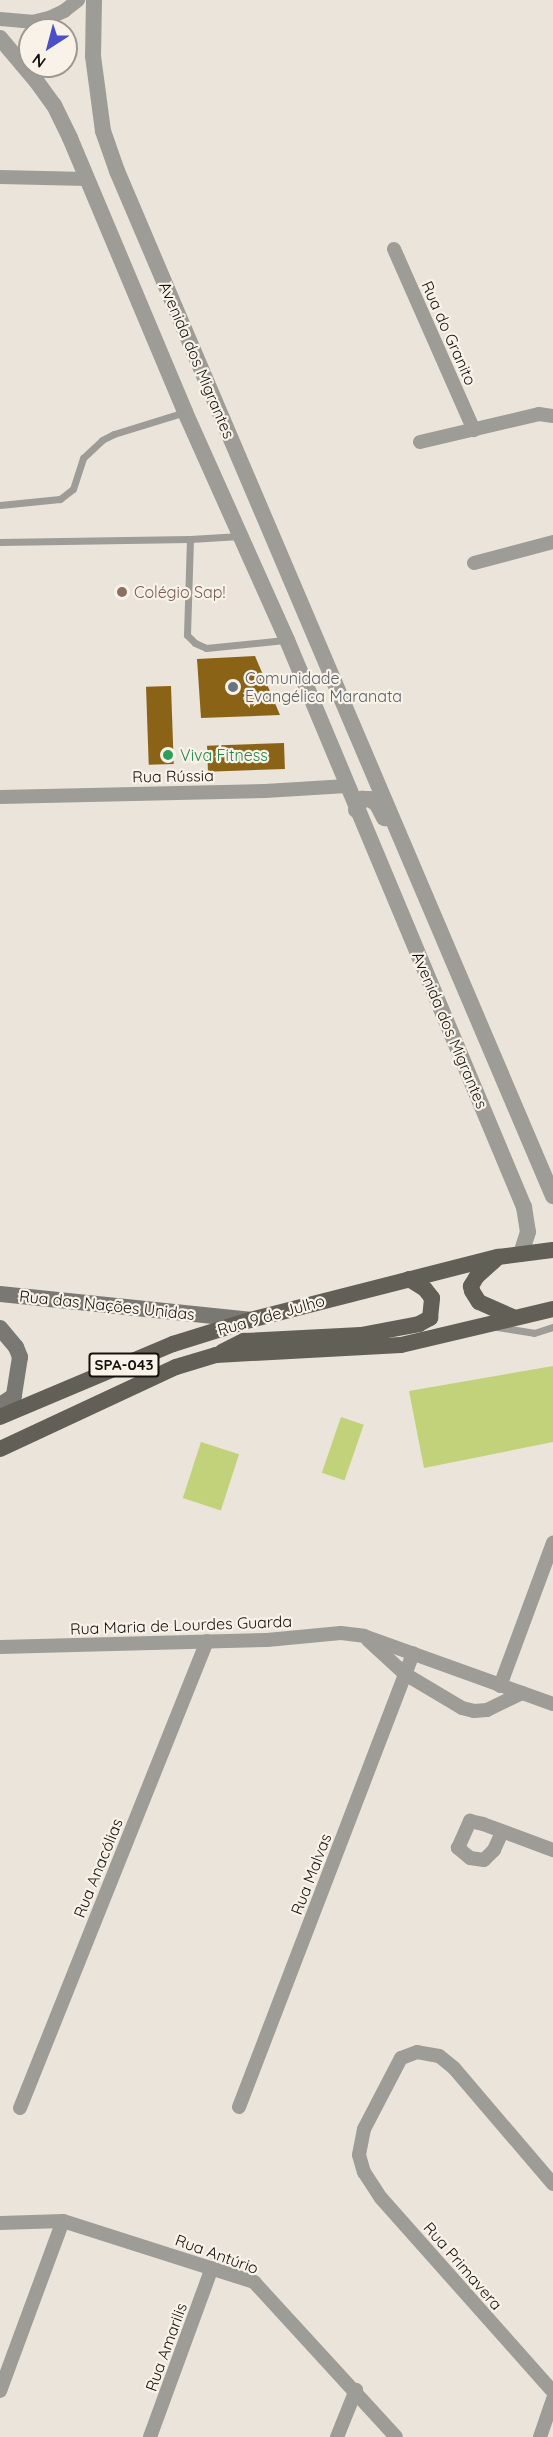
<!DOCTYPE html>
<html>
<head>
<meta charset="utf-8">
<style>
	body { margin:0 }
	#map { position:relative; width:553px; height:2437px; overflow:hidden; background:#ebe4db; font-family:Quicksand,sans-serif }
	div>[style] { position:absolute }
	.green>* { inset:0; background:#c2d27a; transform-origin:0 0 }
	.building>* { inset:0; background:#8a6317; transform-origin:0 0 }
	.service>* { height:7px; margin:-3.5px; padding:0 3.5px; transform-origin:3.5px; border-radius:3.5px; background:#9d9c97 }
	.minor>* { height:14px; margin:-7px; padding:0 7px; transform-origin:7px; border-radius:7px; background:#9d9c97 }
	.tertiary>* { height:16px; margin:-8px; padding:0 8px; transform-origin:8px; border-radius:8px; background:#9d9c97 }
	.secondary>* { height:16px; margin:-8px; padding:0 8px; transform-origin:8px; border-radius:8px; background:#7a7872 }
	.primary>* { height:16px; margin:-8px; padding:0 8px; transform-origin:8px; border-radius:8px; background:#625f57 }
	.dots>* { width:16px; height:16px; translate:-50% -50%; box-sizing:border-box; border:3px solid #f8f2e8; border-radius:50% }
	span { translate:-50% -50%; white-space:nowrap; text-align:center; line-height:1.15; -webkit-text-stroke:4.5px #f8f2e8; paint-order:stroke }
	.shield-label span { padding:2px 4px; background:#f8f2e8; border:2px solid; border-radius:4px; -webkit-text-stroke-width:0 }
	.shield-label { font-size:15px; color:#14120f; font-weight:700 }
	.street-label { font-size:16px; color:#14120f }
	.education-label { font-size:16px; color:#785e54 }
	.left { translate:0 -50%; text-align:left }
	.worship-label { font-size:16px; color:#5b616d }
	.leisure-label { font-size:16px; color:#27864d }
	.north { position:absolute; left:18px; top:18px; width:60px; height:60px; box-sizing:border-box; background:#f8f2e8; border:2px solid #9d9891; border-radius:50%; rotate:216deg; font-size:16px; font-weight:700; line-height:24px; text-align:center; color:#14120f }
	.north::after { content:''; display:block; margin:auto; width:21px; height:27px; background:#4b50c6; clip-path:polygon(50% 0,100% 100%,50% 72%,0 100%) }
</style>
</head>
<body>
<div id="map">
	<div class="green">
		<div style="clip-path:polygon(553px 1366px,553px 1442px,424px 1468px,409px 1391px)"></div>
		<div style="left:341px;top:1417px;width:24px;height:59px;rotate:19deg"></div>
		<div style="left:201px;top:1442px;width:40px;height:59px;rotate:18deg"></div>
	</div>
	<div class="building">
		<div style="clip-path:polygon(255px 656px,280px 715px,201px 718px,197px 659px)"></div>
		<div style="left:171px;top:686px;width:78px;height:25px;rotate:88deg"></div>
		<div style="left:284px;top:743px;width:26px;height:77px;rotate:88deg"></div>
	</div>
	<div class="service">
		<div style="left:0;top:505px;width:60px;rotate:-5.7deg"></div>
		<div style="left:60px;top:499px;width:16px;rotate:-38deg"></div>
		<div style="left:73px;top:489px;width:33px;rotate:-72deg"></div>
		<div style="left:83px;top:458px;width:26px;rotate:-43deg"></div>
		<div style="left:102px;top:440px;width:13px;rotate:-27deg"></div>
		<div style="left:114px;top:434px;width:74px;rotate:-17.2deg"></div>
		<div style="left:190px;top:539px;width:96px;rotate:91.8deg"></div>
		<div style="left:187px;top:635px;width:11px;rotate:45deg"></div>
		<div style="left:195px;top:643px;width:12px;rotate:24deg"></div>
		<div style="left:206px;top:648px;width:79px;rotate:-5.8deg"></div>
		<div style="left:0;top:542px;width:190px;rotate:-0.9deg"></div>
		<div style="left:190px;top:539px;width:50px;rotate:-3.4deg"></div>
		<div style="left:497px;top:1327px;width:37px;rotate:9deg"></div>
		<div style="left:534px;top:1333px;width:20px;rotate:-18deg"></div>
	</div>
	<div class="minor">
		<div style="left:0;top:19px;width:32px;rotate:5deg"></div>
		<div style="left:32px;top:22px;width:17px;rotate:-13deg"></div>
		<div style="left:49px;top:18px;width:17px;rotate:-25deg"></div>
		<div style="left:64px;top:11px;width:18px;rotate:-38deg"></div>
		<div style="left:0;top:177px;width:87px;rotate:1.3deg"></div>
		<div style="left:394px;top:249px;width:198px;rotate:66.2deg"></div>
		<div style="left:420px;top:442px;width:122px;rotate:-13.2deg"></div>
		<div style="left:539px;top:414px;width:14px;rotate:8deg"></div>
		<div style="left:474px;top:563px;width:82px;rotate:-14.9deg"></div>
		<div style="left:0;top:797px;width:265px;rotate:-1.3deg"></div>
		<div style="left:265px;top:791px;width:82px;rotate:-3.5deg"></div>
		<div style="left:368px;top:1640px;width:50px;rotate:42.6deg"></div>
		<div style="left:405px;top:1674px;width:66px;rotate:30.8deg"></div>
		<div style="left:462px;top:1708px;width:12px;rotate:14deg"></div>
		<div style="left:474px;top:1711px;width:13px;rotate:-4deg"></div>
		<div style="left:487px;top:1710px;width:39px;rotate:-26deg"></div>
		<div style="left:0;top:1647px;width:267px;rotate:-1.5deg"></div>
		<div style="left:267px;top:1640px;width:74px;rotate:-5.4deg"></div>
		<div style="left:341px;top:1633px;width:23px;rotate:7deg"></div>
		<div style="left:364px;top:1636px;width:201px;rotate:19.8deg"></div>
		<div style="left:500px;top:1686px;width:153px;rotate:-69.7deg"></div>
		<div style="left:502px;top:1832px;width:20px;rotate:114deg"></div>
		<div style="left:494px;top:1850px;width:14px;rotate:135deg"></div>
		<div style="left:484px;top:1860px;width:14px;rotate:-172deg"></div>
		<div style="left:470px;top:1858px;width:16px;rotate:-140deg"></div>
		<div style="left:458px;top:1848px;width:30px;rotate:-66deg"></div>
		<div style="left:470px;top:1821px;width:13px;rotate:13deg"></div>
		<div style="left:483px;top:1824px;width:75px;rotate:20.4deg"></div>
		<div style="left:239px;top:2107px;width:486px;rotate:-69deg"></div>
		<div style="left:20px;top:2108px;width:503px;rotate:-68.18deg"></div>
		<div style="left:553px;top:2184px;width:153px;rotate:-130.5deg"></div>
		<div style="left:454px;top:2068px;width:19px;rotate:-141deg"></div>
		<div style="left:439px;top:2056px;width:22px;rotate:-170deg"></div>
		<div style="left:417px;top:2052px;width:17px;rotate:159deg"></div>
		<div style="left:401px;top:2058px;width:80px;rotate:117.5deg"></div>
		<div style="left:364px;top:2129px;width:26px;rotate:101deg"></div>
		<div style="left:359px;top:2155px;width:18px;rotate:74deg"></div>
		<div style="left:364px;top:2172px;width:31px;rotate:57deg"></div>
		<div style="left:381px;top:2198px;width:259px;rotate:48.4deg"></div>
		<div style="left:0;top:2223px;width:63px;rotate:-1.8deg"></div>
		<div style="left:63px;top:2221px;width:201px;rotate:17.7deg"></div>
		<div style="left:254px;top:2282px;width:210px;rotate:47.5deg"></div>
		<div style="left:0;top:2391px;width:181px;rotate:-69.7deg"></div>
		<div style="left:150px;top:2437px;width:180px;rotate:-69.9deg"></div>
		<div style="left:337px;top:2437px;width:51px;rotate:-68deg"></div>
		<div style="left:540px;top:2437px;width:40px;rotate:-71.1deg"></div>
	</div>
	<div class="tertiary">
		<div style="left:94px;top:0;width:56px;rotate:91deg"></div>
		<div style="left:93px;top:56px;width:76px;rotate:82.4deg"></div>
		<div style="left:103px;top:131px;width:42px;rotate:70.7deg"></div>
		<div style="left:117px;top:171px;width:1114px;rotate:66.96deg"></div>
		<div style="left:0;top:38px;width:57px;rotate:49.9deg"></div>
		<div style="left:37px;top:82px;width:29px;rotate:54deg"></div>
		<div style="left:54px;top:105px;width:37px;rotate:64deg"></div>
		<div style="left:70px;top:138px;width:297px;rotate:67.2deg"></div>
		<div style="left:185px;top:412px;width:250px;rotate:65.9deg"></div>
		<div style="left:287px;top:640px;width:615px;rotate:67.32deg"></div>
		<div style="left:524px;top:1207px;width:25px;rotate:81deg"></div>
		<div style="left:528px;top:1232px;width:23px;rotate:108deg"></div>
		<div style="left:356px;top:810px;width:13px;rotate:-61deg"></div>
		<div style="left:362px;top:799px;width:7px"></div>
		<div style="left:369px;top:799px;width:9px;rotate:32deg"></div>
		<div style="left:377px;top:804px;width:16px;rotate:63deg"></div>
	</div>
	<div class="secondary">
		<div style="left:0;top:1294px;width:251px;rotate:5.9deg"></div>
		<div style="left:0;top:1328px;width:25px;rotate:50deg"></div>
		<div style="left:16px;top:1347px;width:11px;rotate:68deg"></div>
		<div style="left:20px;top:1357px;width:39px;rotate:99deg"></div>
		<div style="left:14px;top:1396px;width:17px;rotate:147deg"></div>
	</div>
	<div class="primary">
		<div style="left:495px;top:1260px;width:24px;rotate:138deg"></div>
		<div style="left:477px;top:1276px;width:12px;rotate:121deg"></div>
		<div style="left:471px;top:1286px;width:5px;rotate:79deg"></div>
		<div style="left:472px;top:1291px;width:13px;rotate:58deg"></div>
		<div style="left:479px;top:1302px;width:36px;rotate:24deg"></div>
		<div style="left:222px;top:1352px;width:25px;rotate:-27deg"></div>
		<div style="left:244px;top:1341px;width:117px;rotate:-2.9deg"></div>
		<div style="left:361px;top:1335px;width:59px;rotate:-10.7deg"></div>
		<div style="left:419px;top:1324px;width:13px;rotate:-29deg"></div>
		<div style="left:430px;top:1318px;width:20px;rotate:-84deg"></div>
		<div style="left:432px;top:1298px;width:11px;rotate:-128deg"></div>
		<div style="left:425px;top:1289px;width:19px;rotate:-148deg"></div>
		<div style="left:0;top:1417px;width:188px;rotate:-22.9deg"></div>
		<div style="left:173px;top:1344px;width:81px;rotate:-17.3deg"></div>
		<div style="left:250px;top:1320px;width:256px;rotate:-14.3deg"></div>
		<div style="left:498px;top:1257px;width:55px;rotate:-7.3deg"></div>
		<div style="left:0;top:1449px;width:194px;rotate:-25deg"></div>
		<div style="left:176px;top:1367px;width:42px;rotate:-16.7deg"></div>
		<div style="left:216px;top:1355px;width:185px;rotate:-3.1deg"></div>
		<div style="left:401px;top:1345px;width:156px;rotate:-13.3deg"></div>
	</div>
	<div class="dots">
		<div style="left:122px;top:592px;background:#8d6e63"></div>
		<div style="left:233px;top:687px;background:#6b7280"></div>
		<div style="left:168px;top:755px;background:#2e9e5b"></div>
	</div>
	<div class="shield-label">
		<span style="left:124px;top:1365px">SPA-043</span>
	</div>
	<div class="street-label">
		<span style="left:449px;top:333px;rotate:66deg">Rua do Granito</span>
		<span style="left:197px;top:360px;rotate:67deg">Avenida dos Migrantes</span>
		<span style="left:173px;top:776px;rotate:-1deg">Rua Rússia</span>
		<span style="left:450px;top:1030px;rotate:67deg">Avenida dos Migrantes</span>
		<span style="left:107px;top:1305px;rotate:6deg">Rua das Nações Unidas</span>
		<span style="left:271px;top:1315px;rotate:-16deg">Rua 9 de Julho</span>
		<span style="left:181px;top:1625px;rotate:-2deg">Rua Maria de Lourdes Guarda</span>
		<span style="left:98px;top:1868px;rotate:-68deg">Rua Anacólias</span>
		<span style="left:311px;top:1874px;rotate:-69deg">Rua Malvas</span>
		<span style="left:217px;top:2254px;rotate:20deg">Rua Antúrio</span>
		<span style="left:463px;top:2266px;rotate:49deg">Rua Primavera</span>
		<span style="left:166px;top:2347px;rotate:-70deg">Rua Amarilis</span>
	</div>
	<div class="education-label">
		<span class="left" style="left:134px;top:592px">Colégio Sap!</span>
	</div>
	<div class="worship-label">
		<span class="left" style="left:245px;top:687px">Comunidade<br>Evangélica Maranata</span>
	</div>
	<div class="leisure-label">
		<span class="left" style="left:180px;top:755px">Viva Fitness</span>
	</div>
	<div class="north">N</div>
</div>
</body>
</html>
